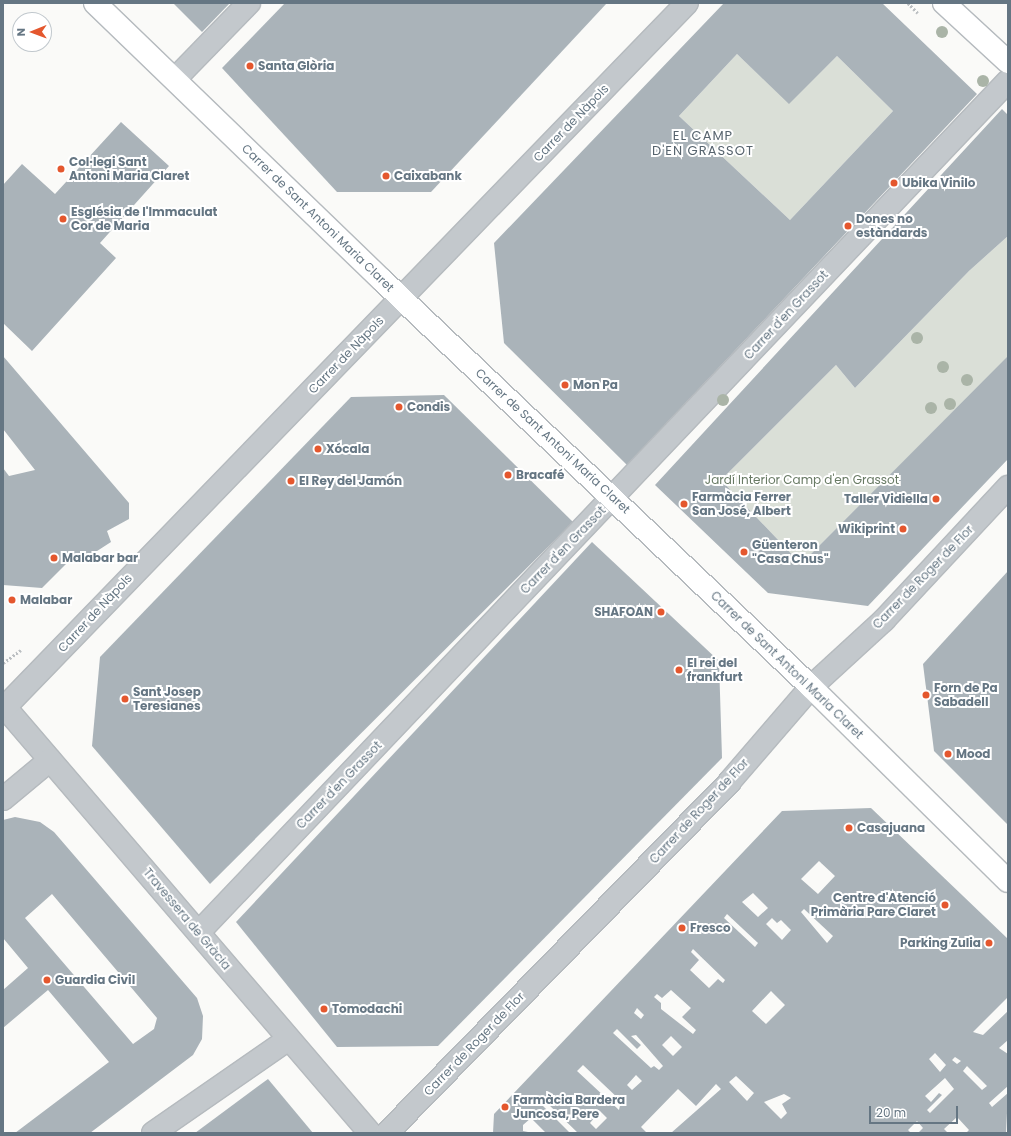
<!DOCTYPE html>
<html>
<head>
<meta charset="utf-8">
<style>
	body { margin:0 }
	#map { position:relative; width:1011px; height:1136px; overflow:hidden; background:#fafaf8; font-family:Poppins,sans-serif }
	div>[style] { position:absolute }
	.green>* { inset:0; background:#dadfd7 }
	.building>* { inset:0; background:#aab3b9 }
	.path>* { height:2.5px; margin-top:-1.25px; transform-origin:0; background:repeating-linear-gradient(90deg,#bbbfc2 0 2px,transparent 0 4px) }
	.roads { filter:drop-shadow(1px 0 #b5babe) drop-shadow(-1px 0 #b5babe) drop-shadow(0 1px #b5babe) drop-shadow(0 -1px #b5babe) }
	.minor>* { height:22px; margin:-11px; padding:0 11px; transform-origin:11px; border-radius:11px; background:#c3c8cc }
	.major>* { height:22px; margin:-11px; padding:0 11px; transform-origin:11px; border-radius:11px; background:#fff }
	.trees>* { width:12px; height:12px; margin:-6px; border-radius:50%; background:#aab4a7 }
	.dots>* { width:11px; height:11px; translate:-50% -50%; box-sizing:border-box; border:2px solid #fff; border-radius:50% }
	span { translate:-50% -50%; white-space:nowrap; text-align:center; line-height:1.15; -webkit-text-stroke:4px #fff; paint-order:stroke }
	.poi-label { font-size:12px; color:#657683; font-weight:700 }
	.left { translate:0 -50%; text-align:left }
	.right { translate:-100% -50%; text-align:right }
	.street-label { font-size:12px; color:#657683 }
	.park-label { font-size:12px; color:#687a64 }
	.neighbourhood-label { font-size:13px; color:#57646e; letter-spacing:1px }
	.frame { position:absolute; inset:0; border:4px solid #657683; pointer-events:none }
	.north { position:absolute; left:12px; top:12px; width:40px; height:40px; box-sizing:border-box; background:#fff; border:1px solid #c1c8cd; border-radius:50%; rotate:269deg; font-size:11px; font-weight:700; line-height:16px; text-align:center; color:#657683 }
	.north::after { content:''; display:block; margin:auto; width:14px; height:18px; background:#e4572e; clip-path:polygon(50% 0,100% 100%,50% 72%,0 100%) }
	.scale { position:absolute; left:869px; top:1106px; width:89px; height:18px; box-sizing:border-box; border:2px solid #657683; border-top:0; padding-left:5px; font-size:12px; line-height:14px; white-space:nowrap; color:#657683; -webkit-text-stroke:3px #fff; paint-order:stroke }
</style>
</head>
<body>
<div id="map">
	<div class="green">
		<div style="clip-path:polygon(737px 54px,789px 103px,837px 56px,893px 111px,790px 220px,679px 116px)"></div>
		<div style="clip-path:polygon(1008px 236px,1008px 357px,801px 564px,721px 480px,836px 365px,855px 388px,969px 271px)"></div>
	</div>
	<div class="building">
		<div style="clip-path:polygon(173px 3px,230px 3px,202px 32px)"></div>
		<div style="clip-path:polygon(285px 3px,607px 3px,431px 192px,337px 192px,222px 68px)"></div>
		<div style="clip-path:polygon(evenodd,724px 3px,882px 3px,977px 94px,627px 465px,504px 343px,494px 243px,724px 3px,737px 54px,789px 104px,837px 56px,893px 111px,790px 220px,679px 116px,737px 54px)"></div>
		<div style="clip-path:polygon(1002px 109px,1008px 115px,1008px 236px,969px 271px,855px 388px,836px 365px,721px 480px,801px 564px,1008px 356px,1008px 459px,868px 606px,768px 593px,655px 485px)"></div>
		<div style="clip-path:polygon(121px 122px,169px 166px,100px 243px,116px 258px,32px 351px,3px 323px,3px 185px,22px 164px,55px 194px)"></div>
		<div style="clip-path:polygon(3px 356px,129px 503px,129px 519px,107px 531px,111px 542px,80px 562px,69px 561px,42px 588px,3px 585px,3px 468px,9px 476px,35px 470px,3px 429px)"></div>
		<div style="clip-path:polygon(444px 395px,573px 522px,210px 884px,92px 746px,100px 657px,351px 397px)"></div>
		<div style="clip-path:polygon(592px 542px,719px 661px,722px 758px,438px 1046px,337px 1047px,236px 922px)"></div>
		<div style="clip-path:polygon(1008px 571px,1008px 825px,934px 751px,923px 664px)"></div>
		<div style="clip-path:polygon(evenodd,871px 808px,1008px 939px,1008px 997px,973px 1032px,983px 1035px,1008px 1011px,1008px 1040px,999px 1048px,1008px 1054px,1008px 1086px,989px 1103px,992px 1107px,1008px 1093px,1006px 1133px,966px 1133px,969px 1130px,957px 1117px,944px 1129px,948px 1133px,918px 1133px,923px 1128px,917px 1121px,908px 1130px,911px 1133px,671px 1133px,721px 1089px,716px 1084px,696px 1106px,678px 1089px,641px 1127px,647px 1133px,578px 1133px,547px 1103px,543px 1106px,570px 1133px,546px 1133px,531px 1118px,523px 1125px,523px 1131px,533px 1133px,493px 1133px,494px 1114px,782px 811px,871px 808px,819px 861px,835px 876px,818px 894px,801px 879px,819px 861px,871px 808px,753px 893px,768px 908px,758px 917px,742px 902px,753px 893px,871px 808px,804px 909px,833px 936px,827px 943px,801px 912px,804px 909px,871px 808px,727px 914px,758px 943px,755px 947px,724px 918px,727px 914px,871px 808px,772px 918px,777px 923px,781px 920px,791px 930px,782px 940px,766px 924px,772px 918px,871px 808px,693px 949px,725px 980px,723px 983px,718px 979px,709px 988px,690px 970px,699px 960px,691px 952px,693px 949px,871px 808px,671px 990px,691px 1008px,682px 1017px,696px 1030px,693px 1034px,661px 1009px,661px 1003px,654px 997px,657px 994px,662px 998px,671px 990px,871px 808px,771px 991px,785px 1005px,766px 1024px,752px 1011px,771px 991px,871px 808px,637px 1008px,644px 1015px,641px 1019px,634px 1013px,637px 1008px,871px 808px,617px 1029px,637px 1049px,641px 1045px,631px 1036px,636px 1035px,663px 1066px,659px 1070px,654px 1066px,651px 1068px,613px 1033px,617px 1029px,871px 808px,671px 1036px,682px 1047px,673px 1056px,662px 1045px,671px 1036px,871px 808px,935px 1053px,946px 1065px,940px 1072px,929px 1059px,935px 1053px,871px 808px,955px 1057px,961px 1061px,957px 1064px,952px 1060px,955px 1057px,871px 808px,583px 1065px,621px 1101px,619px 1110px,577px 1071px,583px 1065px,871px 808px,967px 1066px,987px 1086px,982px 1090px,963px 1071px,967px 1066px,871px 808px,636px 1075px,642px 1081px,632px 1090px,627px 1085px,636px 1075px,871px 808px,736px 1076px,754px 1093px,747px 1101px,729px 1082px,736px 1076px,871px 808px,945px 1078px,954px 1089px,930px 1113px,927px 1110px,942px 1095px,939px 1093px,931px 1102px,925px 1096px,945px 1078px,871px 808px,784px 1094px,791px 1098px,782px 1104px,787px 1113px,781px 1119px,764px 1102px,784px 1094px,871px 808px,600px 1111px,607px 1118px,596px 1129px,590px 1123px,600px 1111px)"></div>
		<div style="clip-path:polygon(evenodd,15px 817px,40px 822px,54px 832px,197px 998px,203px 1016px,202px 1039px,193px 1055px,90px 1133px,15px 1133px,109px 1062px,48px 990px,3px 1028px,3px 990px,28px 968px,3px 938px,3px 820px,15px 817px,52px 894px,157px 1018px,154px 1029px,133px 1044px,25px 918px,52px 894px)"></div>
		<div style="clip-path:polygon(268px 1079px,313px 1133px,195px 1133px,257px 1087px)"></div>
	</div>
	<div class="path">
		<div style="left:908px;top:3px;width:14px;rotate:45deg"></div>
		<div style="left:3px;top:663px;width:22px;rotate:-36deg"></div>
	</div>
	<div class="roads">
		<div class="minor">
			<div style="left:175px;top:79px;width:106px;rotate:-45.8deg"></div>
			<div style="left:3px;top:705px;width:564px;rotate:49.39deg"></div>
			<div style="left:5px;top:707px;width:980px;rotate:-45.91deg"></div>
			<div style="left:3px;top:799px;width:61px;rotate:-39.7deg"></div>
			<div style="left:199px;top:932px;width:1174px;rotate:-46.45deg"></div>
			<div style="left:153px;top:1133px;width:165px;rotate:-34.7deg"></div>
			<div style="left:387px;top:1133px;width:491px;rotate:-45.7deg"></div>
			<div style="left:730px;top:781px;width:124px;rotate:-49.2deg"></div>
			<div style="left:811px;top:687px;width:99px;rotate:-42.5deg"></div>
			<div style="left:884px;top:620px;width:182px;rotate:-47deg"></div>
		</div>
		<div class="major">
			<div style="left:95px;top:3px;width:399px;rotate:44deg"></div>
			<div style="left:382px;top:280px;width:591px;rotate:43.49deg"></div>
			<div style="left:811px;top:687px;width:276px;rotate:44.6deg"></div>
			<div style="left:944px;top:3px;width:87px;rotate:42.7deg"></div>
		</div>
	</div>
	<div class="trees">
		<div style="left:942px;top:32px"></div>
		<div style="left:983px;top:81px"></div>
		<div style="left:917px;top:338px"></div>
		<div style="left:943px;top:367px"></div>
		<div style="left:967px;top:380px"></div>
		<div style="left:723px;top:400px"></div>
		<div style="left:950px;top:404px"></div>
		<div style="left:931px;top:408px"></div>
	</div>
	<div class="dots">
		<div style="left:250px;top:66px;background:#e4572e"></div>
		<div style="left:61px;top:169px;background:#e4572e"></div>
		<div style="left:386px;top:176px;background:#e4572e"></div>
		<div style="left:894px;top:183px;background:#e4572e"></div>
		<div style="left:63px;top:219px;background:#e4572e"></div>
		<div style="left:848px;top:226px;background:#e4572e"></div>
		<div style="left:565px;top:385px;background:#e4572e"></div>
		<div style="left:399px;top:407px;background:#e4572e"></div>
		<div style="left:318px;top:449px;background:#e4572e"></div>
		<div style="left:508px;top:475px;background:#e4572e"></div>
		<div style="left:291px;top:481px;background:#e4572e"></div>
		<div style="left:936px;top:499px;background:#e4572e"></div>
		<div style="left:684px;top:504px;background:#e4572e"></div>
		<div style="left:903px;top:529px;background:#e4572e"></div>
		<div style="left:744px;top:552px;background:#e4572e"></div>
		<div style="left:54px;top:558px;background:#e4572e"></div>
		<div style="left:12px;top:600px;background:#e4572e"></div>
		<div style="left:661px;top:612px;background:#e4572e"></div>
		<div style="left:679px;top:670px;background:#e4572e"></div>
		<div style="left:926px;top:695px;background:#e4572e"></div>
		<div style="left:125px;top:699px;background:#e4572e"></div>
		<div style="left:948px;top:754px;background:#e4572e"></div>
		<div style="left:849px;top:828px;background:#e4572e"></div>
		<div style="left:945px;top:905px;background:#e4572e"></div>
		<div style="left:682px;top:928px;background:#e4572e"></div>
		<div style="left:989px;top:943px;background:#e4572e"></div>
		<div style="left:47px;top:980px;background:#e4572e"></div>
		<div style="left:324px;top:1009px;background:#e4572e"></div>
		<div style="left:505px;top:1107px;background:#e4572e"></div>
	</div>
	<div class="poi-label">
		<span class="left" style="left:258px;top:66px">Santa Glòria</span>
		<span class="left" style="left:69px;top:169px">Col·legi Sant<br>Antoni Maria Claret</span>
		<span class="left" style="left:394px;top:176px">Caixabank</span>
		<span class="left" style="left:902px;top:183px">Ubika Vinilo</span>
		<span class="left" style="left:71px;top:219px">Església de l'Immaculat<br>Cor de Maria</span>
		<span class="left" style="left:856px;top:226px">Dones no<br>estàndards</span>
		<span class="left" style="left:573px;top:385px">Mon Pa</span>
		<span class="left" style="left:407px;top:407px">Condis</span>
		<span class="left" style="left:326px;top:449px">Xócala</span>
		<span class="left" style="left:516px;top:475px">Bracafé</span>
		<span class="left" style="left:299px;top:481px">El Rey del Jamón</span>
		<span class="left" style="left:692px;top:504px">Farmàcia Ferrer<br>San José, Albert</span>
		<span class="right" style="left:928px;top:499px">Taller Vidiella</span>
		<span class="right" style="left:895px;top:529px">Wikiprint</span>
		<span class="left" style="left:752px;top:552px">Güenteron<br>"Casa Chus"</span>
		<span class="left" style="left:62px;top:558px">Malabar bar</span>
		<span class="left" style="left:20px;top:600px">Malabar</span>
		<span class="right" style="left:653px;top:612px">SHAFOAN</span>
		<span class="left" style="left:687px;top:670px">El rei del<br>frankfurt</span>
		<span class="left" style="left:934px;top:695px">Forn de Pa<br>Sabadell</span>
		<span class="left" style="left:133px;top:699px">Sant Josep<br>Teresianes</span>
		<span class="left" style="left:956px;top:754px">Mood</span>
		<span class="left" style="left:857px;top:828px">Casajuana</span>
		<span class="right" style="left:936px;top:905px">Centre d'Atenció<br>Primària Pare Claret</span>
		<span class="left" style="left:690px;top:928px">Fresco</span>
		<span class="right" style="left:981px;top:943px">Parking Zulia</span>
		<span class="left" style="left:55px;top:980px">Guardia Civil</span>
		<span class="left" style="left:332px;top:1009px">Tomodachi</span>
		<span class="left" style="left:513px;top:1107px">Farmàcia Bardera<br>Juncosa, Pere</span>
	</div>
	<div class="street-label">
		<span style="left:571px;top:123px;rotate:-46deg">Carrer de Nàpols</span>
		<span style="left:318px;top:218px;rotate:44deg">Carrer de Sant Antoni Maria Claret</span>
		<span style="left:786px;top:315px;rotate:-47deg">Carrer d'en Grassot</span>
		<span style="left:346px;top:355px;rotate:-46deg">Carrer de Nàpols</span>
		<span style="left:553px;top:441px;rotate:43deg">Carrer de Sant Antoni Maria Claret</span>
		<span style="left:563px;top:550px;rotate:-46deg">Carrer d'en Grassot</span>
		<span style="left:923px;top:577px;rotate:-46deg">Carrer de Roger de Flor</span>
		<span style="left:95px;top:613px;rotate:-47deg">Carrer de Nàpols</span>
		<span style="left:787px;top:665px;rotate:44deg">Carrer de Sant Antoni Maria Claret</span>
		<span style="left:339px;top:785px;rotate:-46deg">Carrer d'en Grassot</span>
		<span style="left:699px;top:811px;rotate:-47deg">Carrer de Roger de Flor</span>
		<span style="left:187px;top:919px;rotate:50deg">Travessera de Gràcia</span>
		<span style="left:474px;top:1044px;rotate:-46deg">Carrer de Roger de Flor</span>
	</div>
	<div class="park-label">
		<span style="left:802px;top:480px">Jardí Interior Camp d'en Grassot</span>
	</div>
	<div class="neighbourhood-label">
		<span style="left:703px;top:144px">EL CAMP<br>D'EN GRASSOT</span>
	</div>
	<div class="frame"></div>
	<div class="north">N</div>
	<div class="scale">20 m</div>
</div>
</body>
</html>
